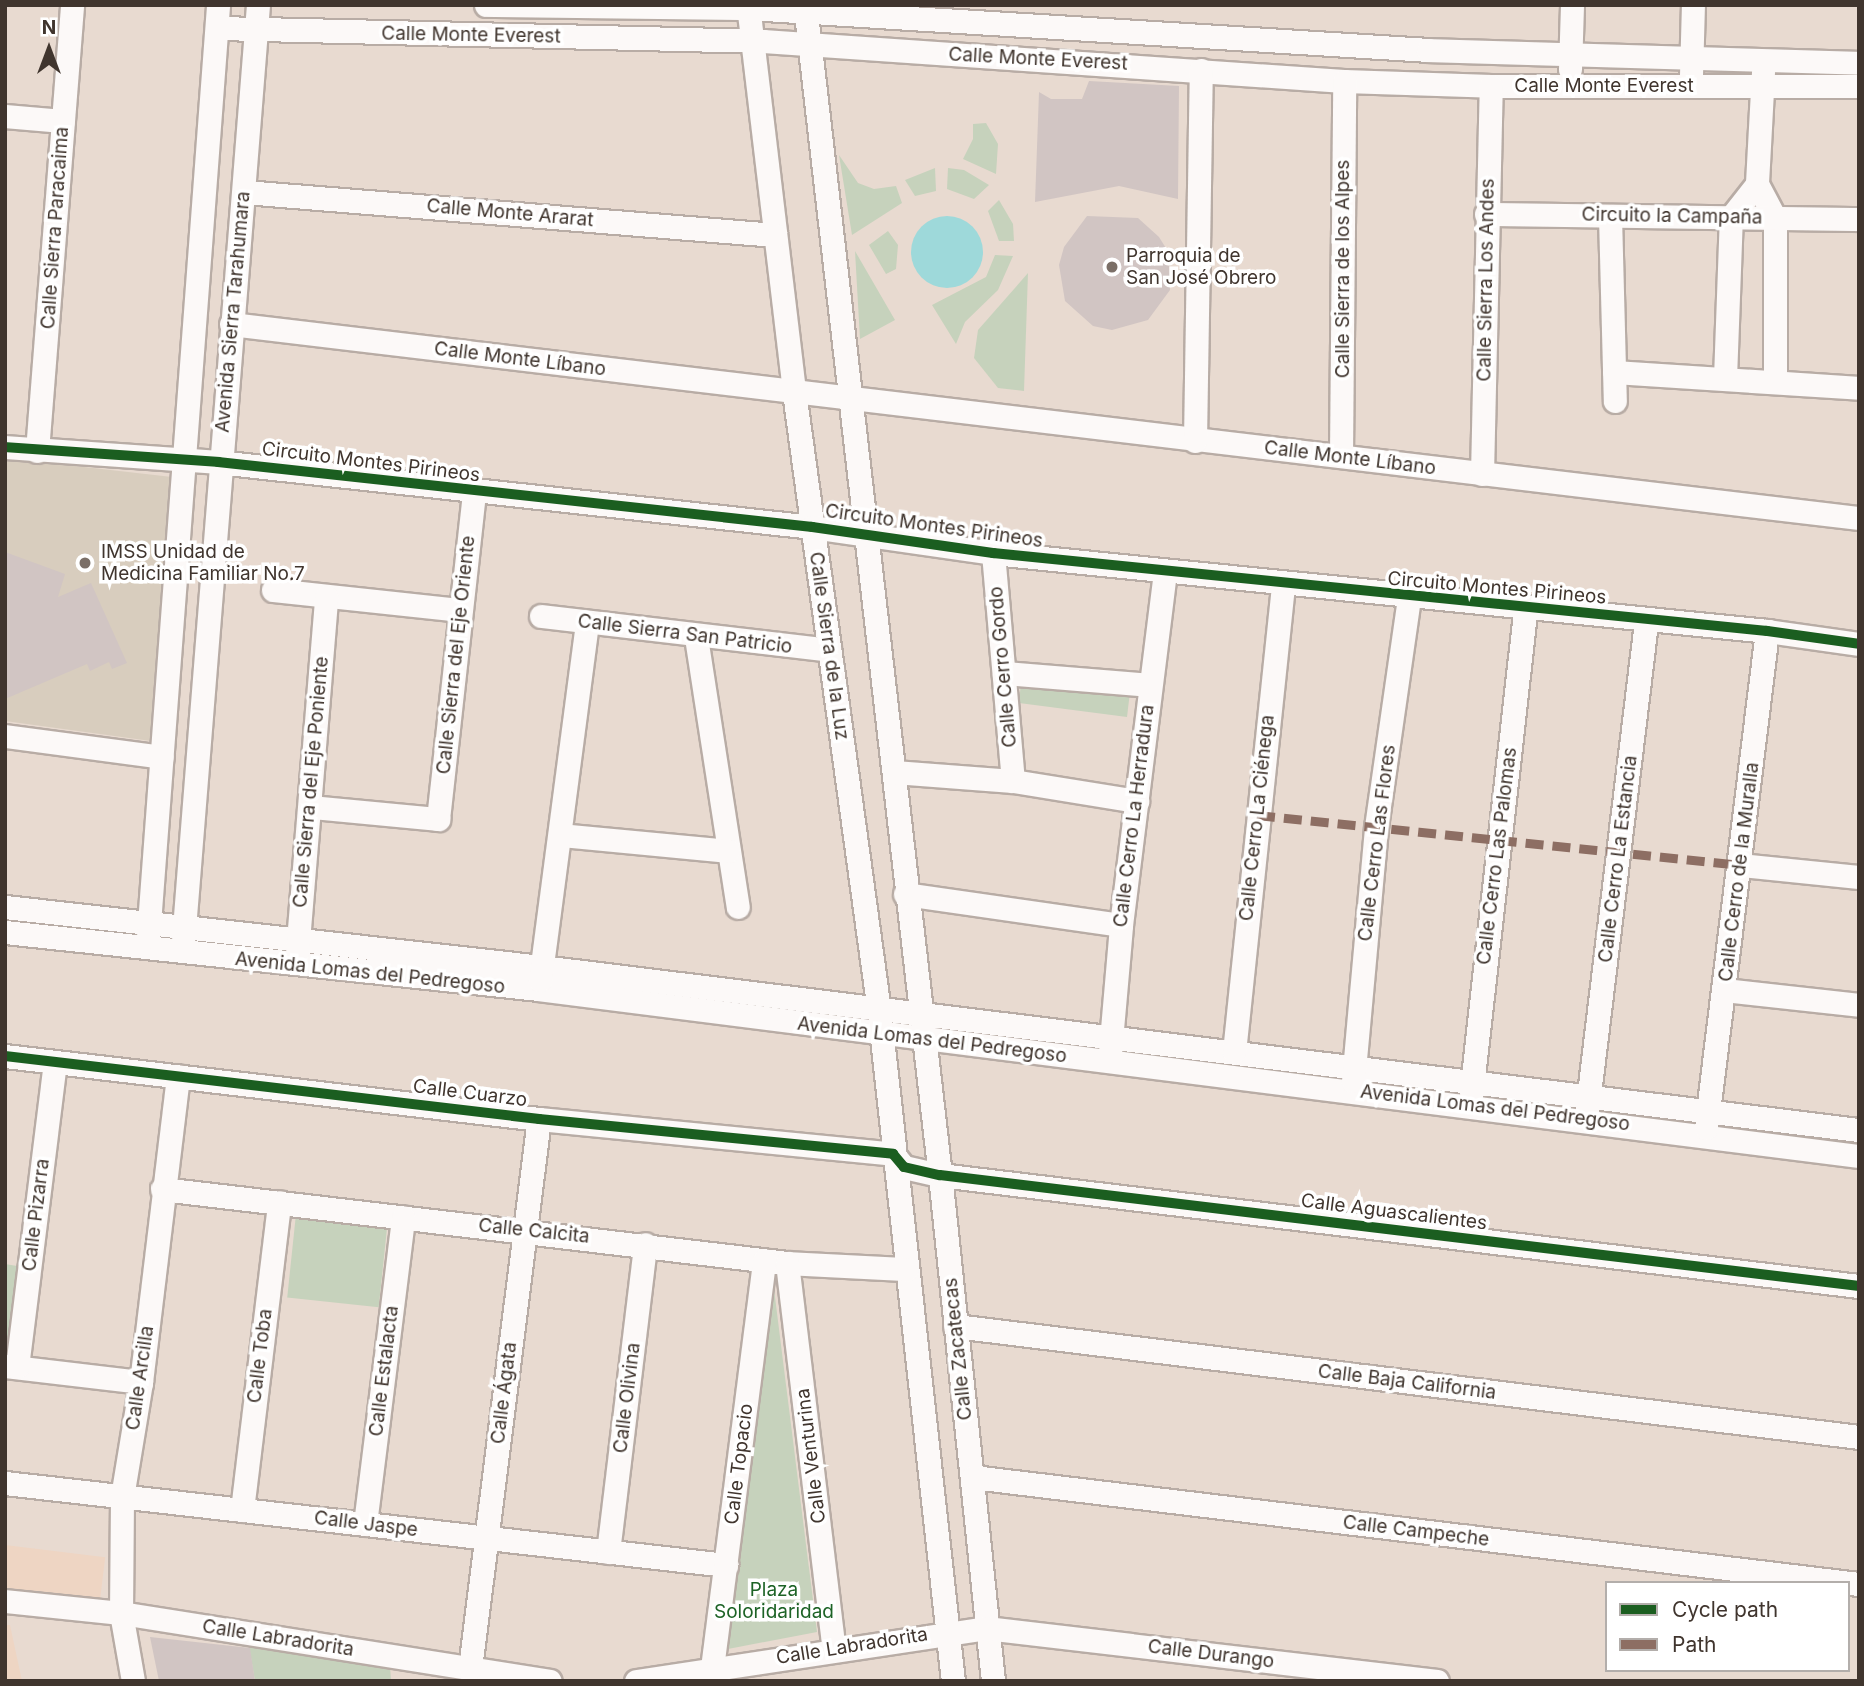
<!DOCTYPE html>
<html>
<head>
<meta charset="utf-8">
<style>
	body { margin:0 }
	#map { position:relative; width:1864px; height:1686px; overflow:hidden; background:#e8dad0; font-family:Inter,sans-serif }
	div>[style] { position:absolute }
	.built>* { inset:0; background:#eed5c3; transform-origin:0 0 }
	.medical>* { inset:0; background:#d8cdbe }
	.green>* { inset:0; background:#c6d2bc; transform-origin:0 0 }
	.water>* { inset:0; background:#9ed9da }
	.round { border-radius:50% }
	.building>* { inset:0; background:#d1c5c3 }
	.roads { filter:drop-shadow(2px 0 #b8aca5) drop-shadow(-2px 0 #b8aca5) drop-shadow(0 2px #b8aca5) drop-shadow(0 -2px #b8aca5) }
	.minor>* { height:23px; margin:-11.5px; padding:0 11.5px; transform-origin:11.5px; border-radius:11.5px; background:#fcf9f8 }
	.quiet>* { height:9px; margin-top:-4.5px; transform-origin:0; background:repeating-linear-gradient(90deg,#8d6e63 0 18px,transparent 0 27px) }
	.cycleway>* { height:10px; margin:-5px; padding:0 5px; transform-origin:5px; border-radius:5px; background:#1b5e20 }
	.dots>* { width:19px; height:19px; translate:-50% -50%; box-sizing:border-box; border:4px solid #fff; border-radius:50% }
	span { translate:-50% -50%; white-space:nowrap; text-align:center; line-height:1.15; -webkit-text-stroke:7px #fff; paint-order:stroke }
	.street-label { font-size:19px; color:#40352e }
	.poi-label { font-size:19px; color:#40352e }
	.left { translate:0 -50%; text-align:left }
	.park-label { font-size:19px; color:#1d6326 }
	.frame { position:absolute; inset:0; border:7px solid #40352e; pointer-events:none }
	.legend { position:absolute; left:1605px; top:1581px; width:245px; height:91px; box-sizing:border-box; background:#fff; border:2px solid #b3aeab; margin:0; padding:9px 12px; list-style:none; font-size:21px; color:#40352e }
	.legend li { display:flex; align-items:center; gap:14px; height:35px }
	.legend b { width:35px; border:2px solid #b3aeab }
	.north { position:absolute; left:14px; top:14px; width:70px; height:70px; -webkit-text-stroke:5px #fff; paint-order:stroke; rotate:0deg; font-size:19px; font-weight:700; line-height:28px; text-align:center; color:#40352e }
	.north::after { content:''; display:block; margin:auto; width:24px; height:32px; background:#40352e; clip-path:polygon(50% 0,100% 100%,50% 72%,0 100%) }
</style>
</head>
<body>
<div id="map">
	<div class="built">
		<div style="left:5px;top:1545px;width:101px;height:44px;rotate:7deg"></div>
		<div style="clip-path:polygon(5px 1625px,10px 1625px,22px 1681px,5px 1681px)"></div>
	</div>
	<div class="medical">
		<div style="clip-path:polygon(5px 458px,172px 477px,151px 741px,5px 721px)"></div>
	</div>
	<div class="green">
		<div style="clip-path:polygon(986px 123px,998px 144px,996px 174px,963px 159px,973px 139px,973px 124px)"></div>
		<div style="clip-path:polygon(839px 155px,858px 183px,874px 189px,896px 186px,902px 203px,852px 235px)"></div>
		<div style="clip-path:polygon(935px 168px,936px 191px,915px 196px,905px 180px)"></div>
		<div style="clip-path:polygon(948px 168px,964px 170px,989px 185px,974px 199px,947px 189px)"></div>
		<div style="clip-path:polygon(999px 200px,1013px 224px,1014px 241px,999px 241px,988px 211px)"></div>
		<div style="clip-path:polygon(888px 231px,898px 245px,896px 269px,886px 274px,869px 245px)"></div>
		<div style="clip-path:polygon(855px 251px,895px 320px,860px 339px)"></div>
		<div style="clip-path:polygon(995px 255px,1013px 256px,998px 290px,965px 322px,956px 344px,932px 305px,986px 277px)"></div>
		<div style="clip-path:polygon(1028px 273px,1024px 391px,998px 388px,974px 358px,978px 330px)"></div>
		<div style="clip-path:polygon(1021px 682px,1130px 692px,1127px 717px,1019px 703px)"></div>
		<div style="left:296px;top:1214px;width:92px;height:84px;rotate:6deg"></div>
		<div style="clip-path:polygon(5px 1264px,17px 1266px,8px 1345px,5px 1345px)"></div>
		<div style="clip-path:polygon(774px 1289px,817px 1632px,728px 1649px,755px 1429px)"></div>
		<div style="clip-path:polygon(249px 1646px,390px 1665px,391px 1681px,255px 1681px)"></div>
	</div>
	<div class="water">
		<div class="round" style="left:911px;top:216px;width:72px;height:72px"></div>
	</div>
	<div class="building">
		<div style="clip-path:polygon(1089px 81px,1179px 86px,1178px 199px,1119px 186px,1035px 202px,1039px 92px,1051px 99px,1082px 99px)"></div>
		<div style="clip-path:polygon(1087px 216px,1138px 218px,1159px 237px,1169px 253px,1170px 290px,1148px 320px,1112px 330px,1093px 326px,1065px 301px,1059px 265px,1064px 247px)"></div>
		<div style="clip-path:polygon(5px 552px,65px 574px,58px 597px,91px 583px,127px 663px,112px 669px,109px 662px,90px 671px,87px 664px,5px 699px)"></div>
		<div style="clip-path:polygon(150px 1637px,250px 1648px,255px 1681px,159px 1681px)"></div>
	</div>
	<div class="roads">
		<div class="minor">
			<div style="left:486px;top:5px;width:262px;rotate:0.7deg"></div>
			<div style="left:748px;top:8px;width:681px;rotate:3.53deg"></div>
			<div style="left:1428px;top:50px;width:431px;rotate:1.7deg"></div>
			<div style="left:748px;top:5px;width:390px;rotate:83.2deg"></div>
			<div style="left:794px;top:392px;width:625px;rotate:82.18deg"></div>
			<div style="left:879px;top:1011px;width:674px;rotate:83.7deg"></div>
			<div style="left:805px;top:5px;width:1178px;rotate:83.42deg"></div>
			<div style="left:940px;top:1175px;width:509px;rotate:84.02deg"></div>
			<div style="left:217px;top:28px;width:546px;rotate:1.36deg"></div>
			<div style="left:763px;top:41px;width:582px;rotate:3.94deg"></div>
			<div style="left:1344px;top:81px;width:147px;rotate:1.9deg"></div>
			<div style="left:1491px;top:86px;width:368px"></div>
			<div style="left:1570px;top:69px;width:64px;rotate:-88.2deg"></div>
			<div style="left:1763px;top:72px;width:112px;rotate:93.1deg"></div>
			<div style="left:1757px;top:184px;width:38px;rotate:62deg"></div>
			<div style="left:1775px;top:218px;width:164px;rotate:90deg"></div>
			<div style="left:1691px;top:75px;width:70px;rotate:-88.4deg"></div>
			<div style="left:5px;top:116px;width:58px;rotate:4.9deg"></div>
			<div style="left:244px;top:192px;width:533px;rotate:4.63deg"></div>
			<div style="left:1486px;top:214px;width:373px;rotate:0.8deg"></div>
			<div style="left:1610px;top:216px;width:185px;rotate:88.5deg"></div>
			<div style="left:231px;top:324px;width:1640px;rotate:6.8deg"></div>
			<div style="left:1614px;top:372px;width:246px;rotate:3.7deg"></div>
			<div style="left:1725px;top:378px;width:161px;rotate:-87.9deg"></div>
			<div style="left:1731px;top:217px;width:42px;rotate:-51.8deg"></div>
			<div style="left:1195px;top:441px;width:371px;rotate:-89.1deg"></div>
			<div style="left:5px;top:447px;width:214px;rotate:4deg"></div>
			<div style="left:218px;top:462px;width:598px;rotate:6.24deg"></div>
			<div style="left:812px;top:527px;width:183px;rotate:8.2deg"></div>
			<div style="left:993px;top:553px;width:778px;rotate:5.75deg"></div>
			<div style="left:1767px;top:631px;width:93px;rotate:8deg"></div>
			<div style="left:37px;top:451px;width:447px;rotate:-85.5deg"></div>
			<div style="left:1341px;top:456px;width:375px;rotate:-89.5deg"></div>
			<div style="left:1482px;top:474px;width:388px;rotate:-88.7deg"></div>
			<div style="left:993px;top:553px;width:229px;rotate:85deg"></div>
			<div style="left:273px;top:590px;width:187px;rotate:6.1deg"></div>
			<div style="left:541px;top:616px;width:290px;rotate:6.7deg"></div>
			<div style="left:696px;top:637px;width:273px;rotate:81.2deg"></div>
			<div style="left:1004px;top:673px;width:145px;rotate:4.7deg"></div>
			<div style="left:5px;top:736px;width:158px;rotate:7.6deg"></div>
			<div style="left:894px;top:772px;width:119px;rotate:4.3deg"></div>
			<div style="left:1013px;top:781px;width:126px;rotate:9.2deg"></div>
			<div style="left:311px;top:807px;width:128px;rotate:5.4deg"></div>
			<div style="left:438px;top:819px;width:329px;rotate:-83.7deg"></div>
			<div style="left:560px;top:835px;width:169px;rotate:5.4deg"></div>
			<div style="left:1741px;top:865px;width:119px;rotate:5.8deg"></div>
			<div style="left:905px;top:894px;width:218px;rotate:8.2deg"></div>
			<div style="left:5px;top:907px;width:540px;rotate:6.38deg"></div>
			<div style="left:542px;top:967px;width:1327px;rotate:7.06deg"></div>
			<div style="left:5px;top:932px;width:536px;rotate:6.1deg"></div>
			<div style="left:538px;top:989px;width:1332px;rotate:7.21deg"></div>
			<div style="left:148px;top:937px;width:935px;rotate:-85.7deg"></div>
			<div style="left:183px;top:941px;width:939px;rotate:-85.42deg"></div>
			<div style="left:297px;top:953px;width:357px;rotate:-85.3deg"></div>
			<div style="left:540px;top:980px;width:361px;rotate:-82.5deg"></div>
			<div style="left:1724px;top:990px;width:136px;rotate:6.3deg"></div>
			<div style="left:1110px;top:1052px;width:127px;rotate:-85deg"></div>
			<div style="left:1121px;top:925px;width:356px;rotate:-82.9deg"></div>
			<div style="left:1234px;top:1052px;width:471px;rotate:-84deg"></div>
			<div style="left:5px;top:1056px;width:538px;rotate:6.73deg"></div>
			<div style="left:539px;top:1119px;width:356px;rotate:5.6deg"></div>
			<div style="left:893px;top:1154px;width:17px;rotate:50deg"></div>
			<div style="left:904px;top:1167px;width:37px;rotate:13deg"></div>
			<div style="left:940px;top:1175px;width:926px;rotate:6.89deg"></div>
			<div style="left:1353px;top:1081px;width:255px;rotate:-84.8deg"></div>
			<div style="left:1376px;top:827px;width:231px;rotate:-81.8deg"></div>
			<div style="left:1471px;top:1094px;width:490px;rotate:-83.6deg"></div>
			<div style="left:1587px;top:1110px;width:494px;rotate:-83.1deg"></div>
			<div style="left:1706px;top:1128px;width:501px;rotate:-83deg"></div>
			<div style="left:162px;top:1189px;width:629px;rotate:6.75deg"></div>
			<div style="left:787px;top:1263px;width:120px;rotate:2.9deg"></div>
			<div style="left:787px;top:1263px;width:389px;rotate:83.1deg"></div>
			<div style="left:955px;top:1326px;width:911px;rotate:7deg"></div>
			<div style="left:5px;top:1366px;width:137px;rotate:6.7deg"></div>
			<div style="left:17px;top:1367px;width:306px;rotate:-82.9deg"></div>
			<div style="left:973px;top:1477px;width:892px;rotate:6.89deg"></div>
			<div style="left:5px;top:1483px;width:726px;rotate:6.49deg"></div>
			<div style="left:242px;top:1510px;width:310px;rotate:-83.1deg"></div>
			<div style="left:365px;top:1524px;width:309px;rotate:-82.9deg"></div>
			<div style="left:608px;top:1552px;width:310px;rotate:-83.1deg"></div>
			<div style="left:5px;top:1601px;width:117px;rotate:5.9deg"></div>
			<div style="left:121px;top:1613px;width:434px;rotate:9deg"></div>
			<div style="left:470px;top:1668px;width:553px;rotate:-82.84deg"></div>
			<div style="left:712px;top:1668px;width:411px;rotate:-82.7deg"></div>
			<div style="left:133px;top:1681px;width:69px;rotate:-100deg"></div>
			<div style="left:121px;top:1613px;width:116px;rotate:-89.5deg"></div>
			<div style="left:122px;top:1497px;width:117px;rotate:-80.6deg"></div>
			<div style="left:141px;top:1382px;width:308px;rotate:-83.1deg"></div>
			<div style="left:636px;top:1681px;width:354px;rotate:-8.6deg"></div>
			<div style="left:986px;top:1628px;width:454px;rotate:6.7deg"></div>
		</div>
	</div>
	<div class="quiet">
		<div style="left:1257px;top:815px;width:487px;rotate:5.9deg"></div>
	</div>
	<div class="cycleway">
		<div style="left:5px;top:447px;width:214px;rotate:4deg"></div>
		<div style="left:218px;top:462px;width:598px;rotate:6.24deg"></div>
		<div style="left:812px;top:527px;width:183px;rotate:8.2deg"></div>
		<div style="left:993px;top:553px;width:778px;rotate:5.75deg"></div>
		<div style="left:1767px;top:631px;width:93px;rotate:8deg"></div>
		<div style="left:5px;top:1056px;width:538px;rotate:6.73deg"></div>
		<div style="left:539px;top:1119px;width:356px;rotate:5.6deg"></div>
		<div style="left:893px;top:1154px;width:17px;rotate:50deg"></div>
		<div style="left:904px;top:1167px;width:37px;rotate:13deg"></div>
		<div style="left:940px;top:1175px;width:926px;rotate:6.89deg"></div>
	</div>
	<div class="dots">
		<div style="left:1112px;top:267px;background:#7b6f67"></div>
		<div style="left:85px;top:563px;background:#7b6f67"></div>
	</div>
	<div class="street-label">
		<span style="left:471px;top:35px;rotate:1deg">Calle Monte Everest</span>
		<span style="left:1038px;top:59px;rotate:3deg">Calle Monte Everest</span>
		<span style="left:1604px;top:86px">Calle Monte Everest</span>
		<span style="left:510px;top:213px;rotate:5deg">Calle Monte Ararat</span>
		<span style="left:1672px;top:216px;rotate:1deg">Circuito la Campaña</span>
		<span style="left:55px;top:228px;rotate:-86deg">Calle Sierra Paracaima</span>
		<span style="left:1343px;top:269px;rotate:-90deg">Calle Sierra de los Alpes</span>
		<span style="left:1486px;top:280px;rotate:-89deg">Calle Sierra Los Andes</span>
		<span style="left:233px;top:312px;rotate:-85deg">Avenida Sierra Tarahumara</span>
		<span style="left:520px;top:359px;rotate:7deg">Calle Monte Líbano</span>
		<span style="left:1350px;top:458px;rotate:7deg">Calle Monte Líbano</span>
		<span style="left:371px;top:462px;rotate:7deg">Circuito Montes Pirineos</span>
		<span style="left:934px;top:526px;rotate:8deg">Circuito Montes Pirineos</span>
		<span style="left:1497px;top:588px;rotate:5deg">Circuito Montes Pirineos</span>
		<span style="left:685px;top:634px;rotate:7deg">Calle Sierra San Patricio</span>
		<span style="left:829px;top:646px;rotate:82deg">Calle Sierra de la Luz</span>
		<span style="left:456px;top:655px;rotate:-84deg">Calle Sierra del Eje Oriente</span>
		<span style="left:1003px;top:667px;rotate:-95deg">Calle Cerro Gordo</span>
		<span style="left:311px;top:782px;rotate:-85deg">Calle Sierra del Eje Poniente</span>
		<span style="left:1134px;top:816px;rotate:-83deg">Calle Cerro La Herradura</span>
		<span style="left:1257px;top:818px;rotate:-84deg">Calle Cerro La Ciénega</span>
		<span style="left:1377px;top:843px;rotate:-83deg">Calle Cerro Las Flores</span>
		<span style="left:1497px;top:856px;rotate:-83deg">Calle Cerro Las Palomas</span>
		<span style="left:1618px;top:859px;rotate:-83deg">Calle Cerro La Estancia</span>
		<span style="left:1739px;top:872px;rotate:-83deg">Calle Cerro de la Muralla</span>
		<span style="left:370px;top:973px;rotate:6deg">Avenida Lomas del Pedregoso</span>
		<span style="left:932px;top:1040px;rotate:7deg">Avenida Lomas del Pedregoso</span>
		<span style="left:470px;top:1093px;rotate:7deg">Calle Cuarzo</span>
		<span style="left:1495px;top:1108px;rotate:7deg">Avenida Lomas del Pedregoso</span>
		<span style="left:1394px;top:1212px;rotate:7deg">Calle Aguascalientes</span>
		<span style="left:36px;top:1215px;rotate:-83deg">Calle Pizarra</span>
		<span style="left:534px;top:1231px;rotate:6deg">Calle Calcita</span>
		<span style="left:958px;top:1349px;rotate:-96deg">Calle Zacatecas</span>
		<span style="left:260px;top:1356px;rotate:-83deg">Calle Toba</span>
		<span style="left:384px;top:1371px;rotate:-83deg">Calle Estalacta</span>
		<span style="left:140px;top:1378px;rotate:-82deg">Calle Arcilla</span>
		<span style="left:1407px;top:1382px;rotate:7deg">Calle Baja California</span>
		<span style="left:504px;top:1393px;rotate:-83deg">Calle Ágata</span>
		<span style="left:627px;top:1398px;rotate:-83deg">Calle Olivina</span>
		<span style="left:811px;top:1456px;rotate:-97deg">Calle Venturina</span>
		<span style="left:739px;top:1464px;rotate:-83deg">Calle Topacio</span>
		<span style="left:366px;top:1524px;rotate:7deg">Calle Jaspe</span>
		<span style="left:1416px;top:1531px;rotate:7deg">Calle Campeche</span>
		<span style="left:278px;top:1638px;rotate:9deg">Calle Labradorita</span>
		<span style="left:852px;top:1646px;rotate:-9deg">Calle Labradorita</span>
		<span style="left:1211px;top:1654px;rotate:7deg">Calle Durango</span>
	</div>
	<div class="poi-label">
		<span class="left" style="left:1126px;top:267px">Parroquia de<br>San José Obrero</span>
		<span class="left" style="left:101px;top:563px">IMSS Unidad de<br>Medicina Familiar No.7</span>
	</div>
	<div class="park-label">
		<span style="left:774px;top:1601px">Plaza<br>Soloridaridad</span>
	</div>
	<div class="frame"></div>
	<ul class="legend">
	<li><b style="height:9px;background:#1b5e20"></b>Cycle path</li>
	<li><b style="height:9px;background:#8d6e63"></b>Path</li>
	</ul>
	<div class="north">N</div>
</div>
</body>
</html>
